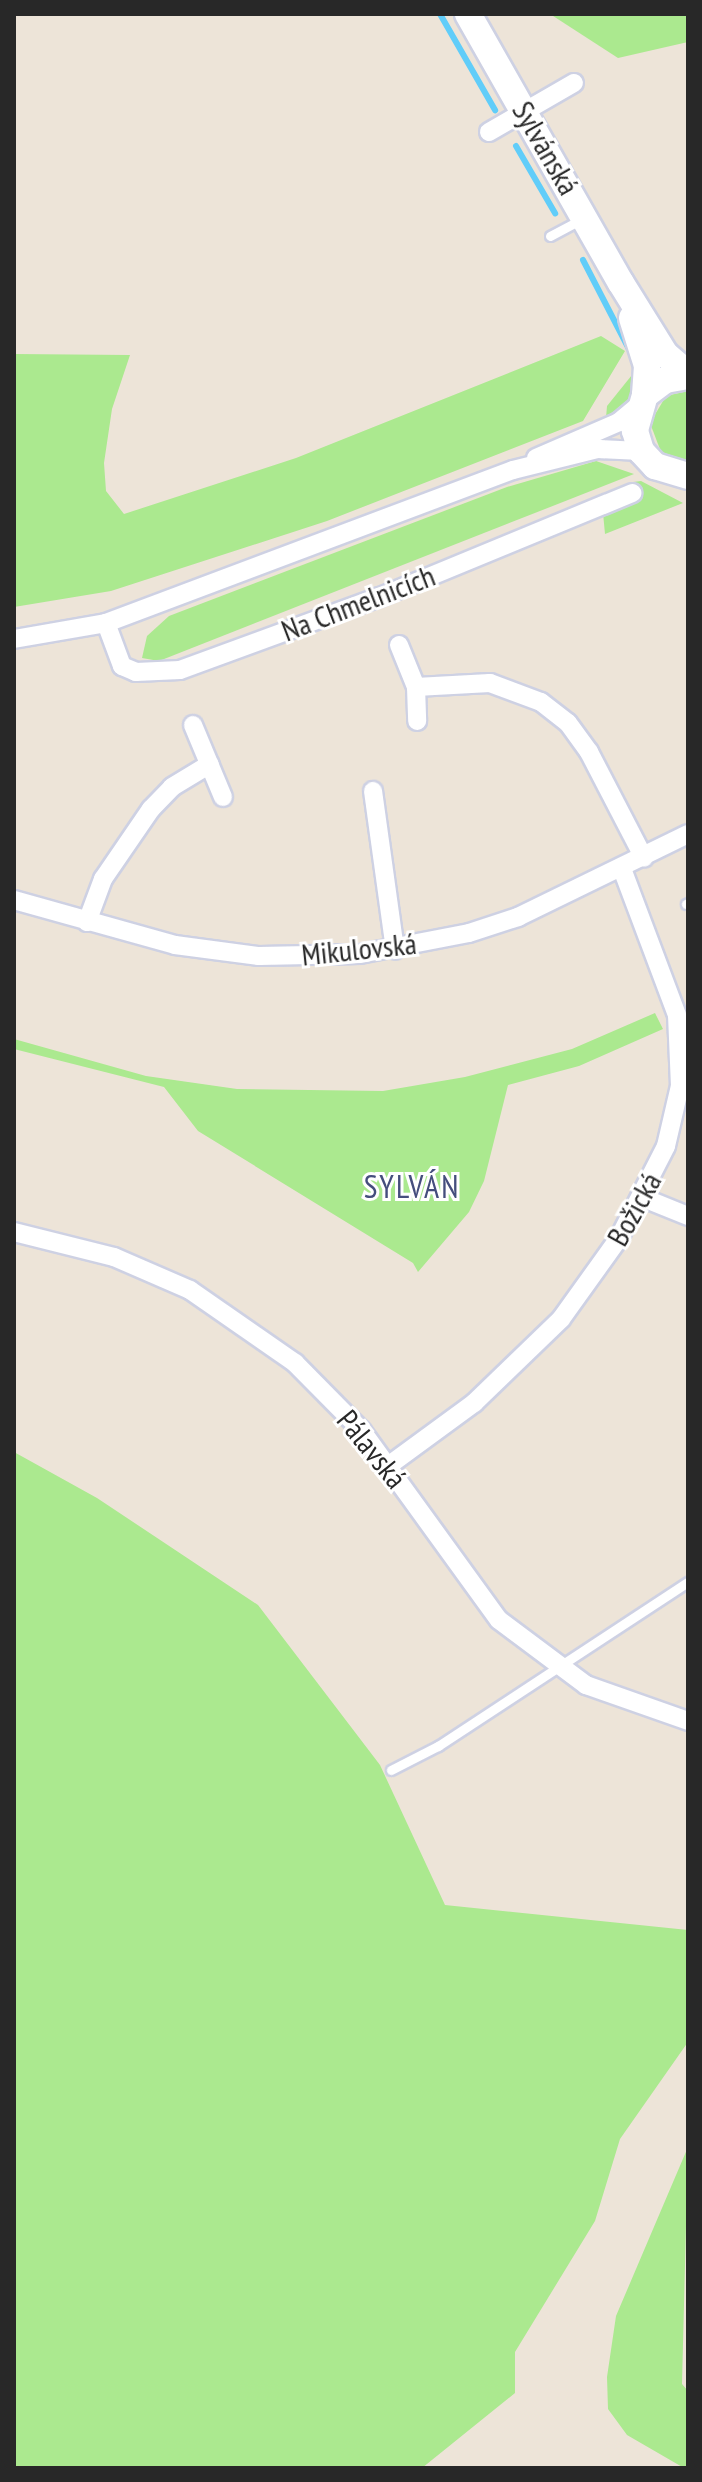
<!DOCTYPE html>
<html>
<head>
<meta charset="utf-8">
<style>
	body { margin:0 }
	#map { position:relative; width:702px; height:2482px; overflow:hidden; background:#ede4d8; font-family:"PT Sans Narrow",sans-serif }
	div>[style] { position:absolute }
	.green>* { inset:0; background:#abe98f }
	.stream>* { height:6px; margin:-3px; padding:0 3px; transform-origin:3px; border-radius:3px; background:#61cdf9 }
	.roads { filter:drop-shadow(2px 0 #ced1e3) drop-shadow(-2px 0 #ced1e3) drop-shadow(0 2px #ced1e3) drop-shadow(0 -2px #ced1e3) }
	.lane>* { height:9px; margin:-4.5px; padding:0 4.5px; transform-origin:4.5px; border-radius:4.5px; background:#fff }
	.street>* { height:18px; margin:-9px; padding:0 9px; transform-origin:9px; border-radius:9px; background:#fff }
	.secondary>* { height:26px; margin:-13px; padding:0 13px; transform-origin:13px; border-radius:13px; background:#fff }
	span { translate:-50% -50%; white-space:nowrap; text-align:center; line-height:1.15; -webkit-text-stroke:6px #fff; paint-order:stroke }
	.street-label { font-size:30px; color:#282828 }
	.neighbourhood-label { font-size:32px; color:#454e7d; letter-spacing:2px }
	.frame { position:absolute; inset:0; border:16px solid #282828; pointer-events:none }
</style>
</head>
<body>
<div id="map">
	<div class="green">
		<div style="clip-path:polygon(550px 14px,688px 14px,688px 42px,618px 58px)"></div>
		<div style="clip-path:polygon(601px 336px,625px 351px,583px 421px,327px 521px,111px 591px,14px 607px,14px 354px,130px 355px,112px 409px,104px 463px,106px 491px,124px 514px,296px 458px)"></div>
		<div style="clip-path:polygon(640px 365px,629px 402px,606px 418px,607px 406px)"></div>
		<div style="clip-path:polygon(688px 391px,688px 460px,680px 460px,661px 452px,650px 423px,666px 396px)"></div>
		<div style="clip-path:polygon(596px 461px,634px 474px,159px 661px,142px 658px,147px 636px,169px 616px,507px 487px)"></div>
		<div style="clip-path:polygon(641px 481px,683px 503px,605px 534px,603px 513px,640px 499px,633px 482px)"></div>
		<div style="clip-path:polygon(655px 1013px,663px 1029px,579px 1066px,508px 1085px,484px 1181px,469px 1212px,418px 1272px,413px 1263px,198px 1131px,164px 1087px,14px 1049px,14px 1039px,146px 1076px,237px 1089px,383px 1091px,465px 1077px,572px 1049px)"></div>
		<div style="clip-path:polygon(14px 1452px,97px 1498px,258px 1605px,380px 1765px,445px 1905px,688px 1930px,688px 2042px,620px 2139px,595px 2221px,515px 2352px,515px 2393px,422px 2468px,14px 2468px)"></div>
		<div style="clip-path:polygon(688px 2147px,682px 2384px,688px 2391px,688px 2468px,684px 2468px,627px 2435px,608px 2409px,607px 2377px,616px 2316px)"></div>
	</div>
	<div class="stream">
		<div style="left:440px;top:14px;width:111px;rotate:60.2deg"></div>
		<div style="left:516px;top:146px;width:78px;rotate:59.8deg"></div>
		<div style="left:583px;top:260px;width:100px;rotate:62.7deg"></div>
	</div>
	<div class="roads">
		<div class="lane">
			<div style="left:550px;top:236px;width:36px;rotate:-28deg"></div>
			<div style="left:686px;top:904px;width:2px;rotate:-27deg"></div>
			<div style="left:391px;top:1770px;width:53px;rotate:-27.1deg"></div>
			<div style="left:438px;top:1746px;width:299px;rotate:-33.3deg"></div>
		</div>
		<div class="street">
			<div style="left:489px;top:132px;width:98px;rotate:-30deg"></div>
			<div style="left:536px;top:458px;width:90px;rotate:-23.4deg"></div>
			<div style="left:619px;top:422px;width:25px;rotate:-40deg"></div>
			<div style="left:106px;top:623px;width:46px;rotate:69.6deg"></div>
			<div style="left:122px;top:666px;width:15px;rotate:23deg"></div>
			<div style="left:136px;top:672px;width:44px;rotate:-2.6deg"></div>
			<div style="left:180px;top:670px;width:213px;rotate:-20.1deg"></div>
			<div style="left:380px;top:597px;width:273px;rotate:-22.4deg"></div>
			<div style="left:14px;top:639px;width:93px;rotate:-9.9deg"></div>
			<div style="left:106px;top:623px;width:435px;rotate:-20.6deg"></div>
			<div style="left:513px;top:470px;width:88px;rotate:-13.9deg"></div>
			<div style="left:598px;top:449px;width:43px;rotate:2.7deg"></div>
			<div style="left:399px;top:645px;width:45px;rotate:68deg"></div>
			<div style="left:416px;top:687px;width:34px;rotate:88deg"></div>
			<div style="left:416px;top:687px;width:74px;rotate:-3.1deg"></div>
			<div style="left:490px;top:683px;width:54px;rotate:20.4deg"></div>
			<div style="left:541px;top:702px;width:34px;rotate:38deg"></div>
			<div style="left:568px;top:723px;width:36px;rotate:54deg"></div>
			<div style="left:589px;top:752px;width:119px;rotate:62.6deg"></div>
			<div style="left:193px;top:725px;width:78px;rotate:67.4deg"></div>
			<div style="left:373px;top:791px;width:160px;rotate:82.1deg"></div>
			<div style="left:14px;top:900px;width:167px;rotate:15.6deg"></div>
			<div style="left:175px;top:945px;width:85px;rotate:7.5deg"></div>
			<div style="left:259px;top:956px;width:101px;rotate:-1.1deg"></div>
			<div style="left:360px;top:954px;width:111px;rotate:-10.9deg"></div>
			<div style="left:469px;top:933px;width:52px;rotate:-18.1deg"></div>
			<div style="left:518px;top:917px;width:189px;rotate:-26deg"></div>
			<div style="left:87px;top:922px;width:46px;rotate:-69.6deg"></div>
			<div style="left:103px;top:879px;width:85px;rotate:-55.6deg"></div>
			<div style="left:151px;top:809px;width:30px;rotate:-46deg"></div>
			<div style="left:172px;top:787px;width:44px;rotate:-31.2deg"></div>
			<div style="left:641px;top:1197px;width:51px;rotate:22deg"></div>
			<div style="left:14px;top:1232px;width:103px;rotate:14deg"></div>
			<div style="left:114px;top:1257px;width:83px;rotate:23.5deg"></div>
			<div style="left:190px;top:1290px;width:128px;rotate:34.8deg"></div>
			<div style="left:295px;top:1363px;width:95px;rotate:45.4deg"></div>
			<div style="left:362px;top:1431px;width:233px;rotate:54.1deg"></div>
			<div style="left:499px;top:1620px;width:109px;rotate:36.8deg"></div>
			<div style="left:586px;top:1685px;width:108px;rotate:19.4deg"></div>
			<div style="left:388px;top:1466px;width:107px;rotate:-36.2deg"></div>
			<div style="left:474px;top:1403px;width:121px;rotate:-44deg"></div>
			<div style="left:561px;top:1319px;width:100px;rotate:-54.4deg"></div>
			<div style="left:619px;top:1238px;width:103px;rotate:-62.9deg"></div>
			<div style="left:666px;top:1146px;width:62px;rotate:-76.9deg"></div>
			<div style="left:680px;top:1086px;width:71px;rotate:-92.4deg"></div>
			<div style="left:677px;top:1015px;width:156px;rotate:-110.6deg"></div>
		</div>
		<div class="secondary">
			<div style="left:468px;top:14px;width:309px;rotate:60.4deg"></div>
			<div style="left:621px;top:283px;width:84px;rotate:58.2deg"></div>
			<div style="left:665px;top:354px;width:30px;rotate:41deg"></div>
			<div style="left:632px;top:318px;width:50px;rotate:72.6deg"></div>
			<div style="left:647px;top:366px;width:29px;rotate:94deg"></div>
			<div style="left:688px;top:376px;width:23px;rotate:170deg"></div>
			<div style="left:665px;top:380px;width:25px;rotate:143deg"></div>
			<div style="left:645px;top:395px;width:37px;rotate:106deg"></div>
			<div style="left:635px;top:431px;width:21px;rotate:73deg"></div>
			<div style="left:641px;top:451px;width:21px;rotate:47deg"></div>
			<div style="left:655px;top:466px;width:34px;rotate:17deg"></div>
		</div>
	</div>
	<div class="street-label">
		<span style="left:546px;top:148px;rotate:60deg">Sylvánská</span>
		<span style="left:358px;top:603px;rotate:-21deg">Na Chmelnicích</span>
		<span style="left:359px;top:949px;rotate:-6deg">Mikulovská</span>
		<span style="left:634px;top:1209px;rotate:-61deg">Božická</span>
		<span style="left:372px;top:1449px;rotate:51deg">Pálavská</span>
	</div>
	<div class="neighbourhood-label">
		<span style="left:412px;top:1186px">SYLVÁN</span>
	</div>
	<div class="frame"></div>
</div>
</body>
</html>
